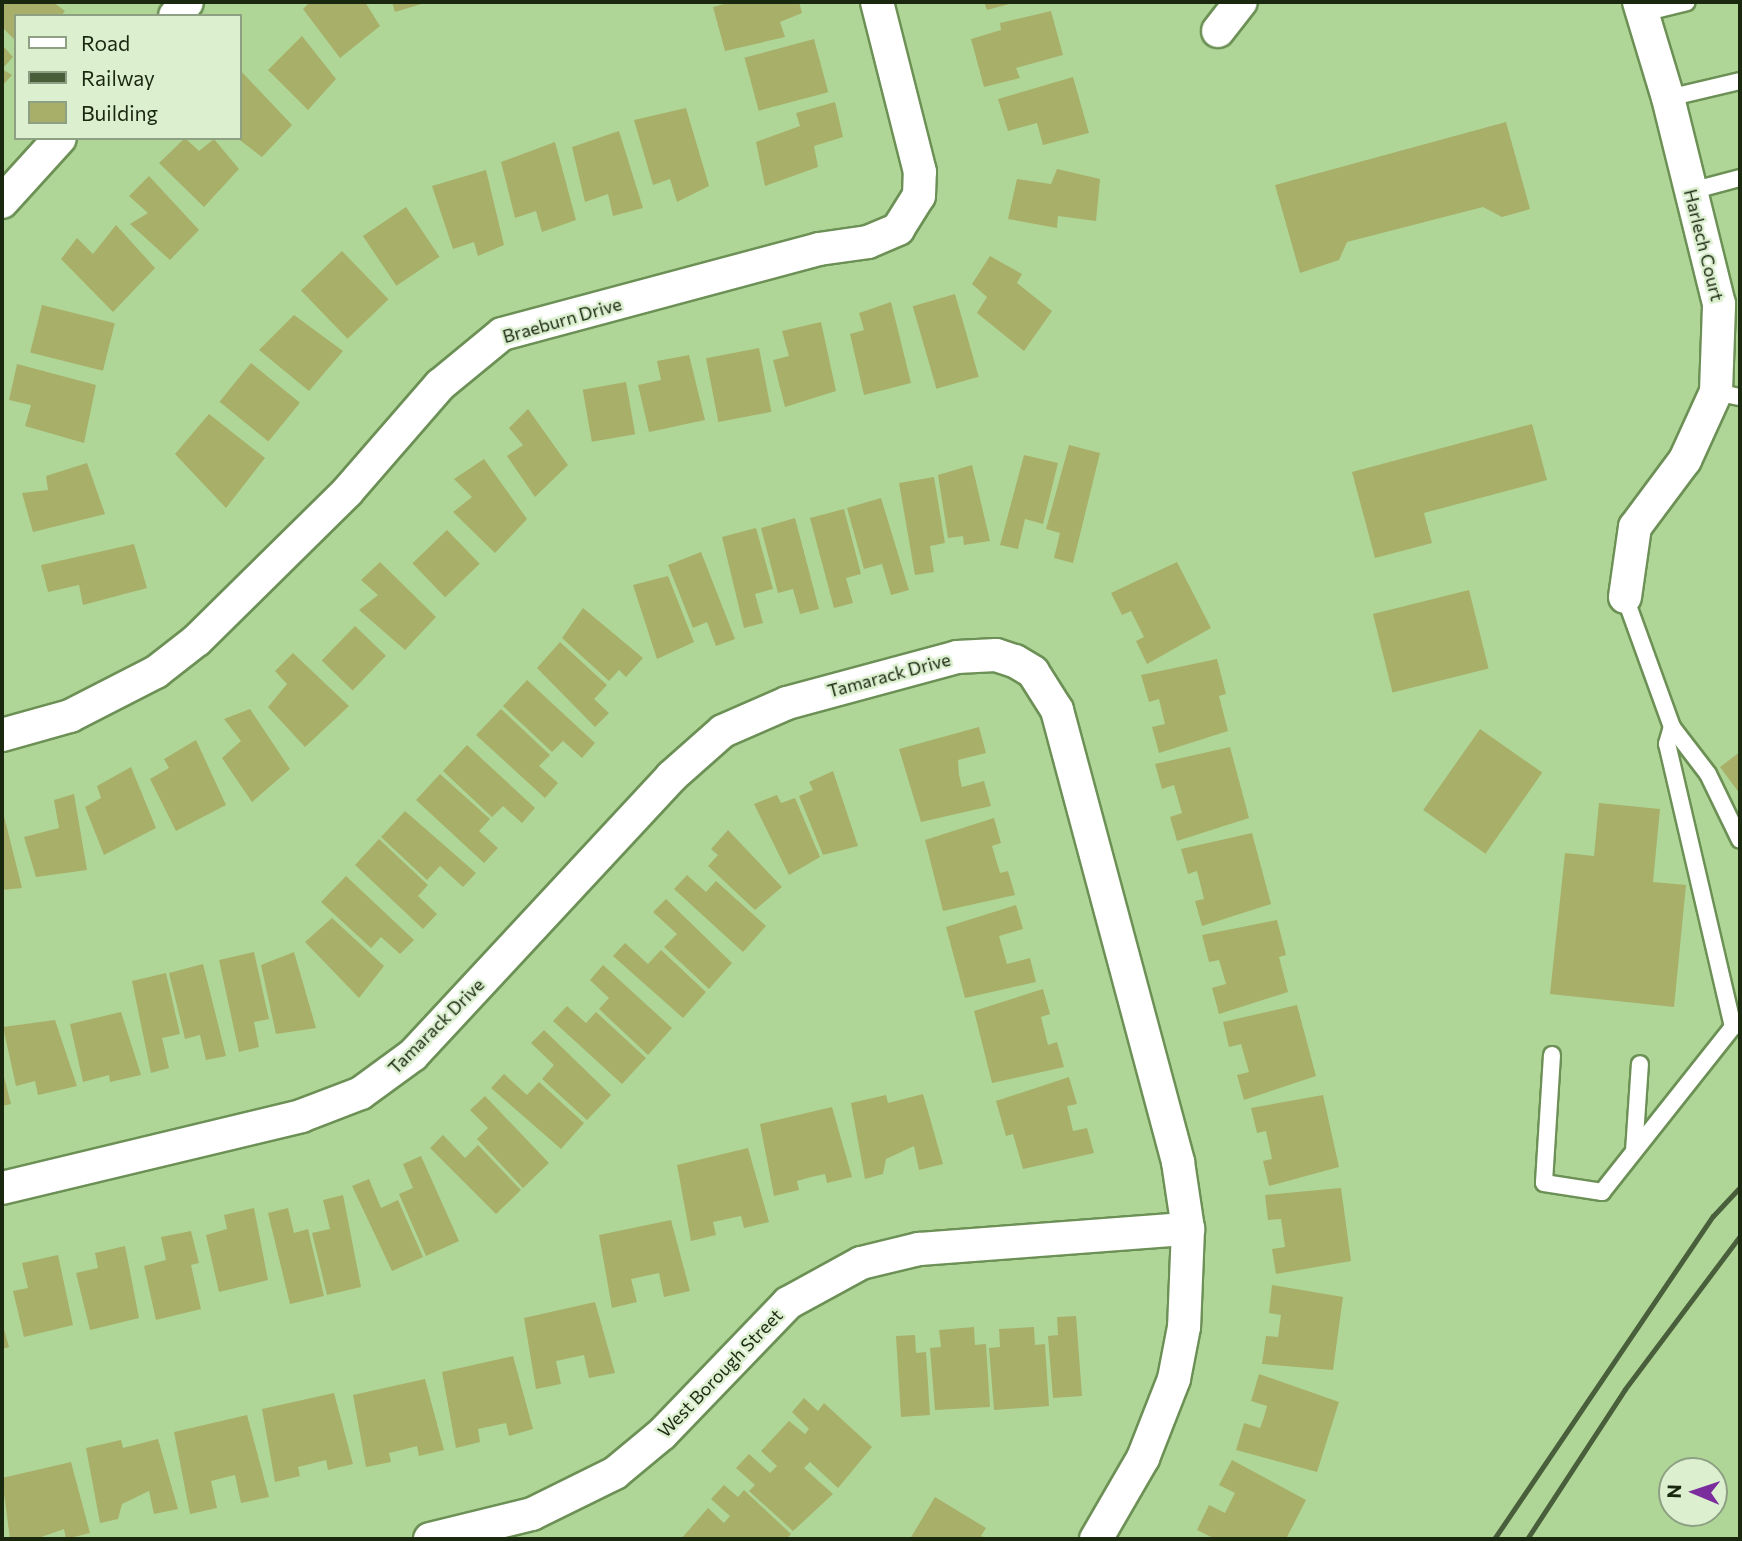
<!DOCTYPE html>
<html>
<head>
<meta charset="utf-8">
<style>
	body { margin:0 }
	#map { position:relative; width:1742px; height:1541px; overflow:hidden; background:#afd697; font-family:Commissioner,sans-serif }
	div>[style] { position:absolute }
	.building>* { inset:0; background:#a8af69; transform-origin:0 0 }
	.roads { filter:drop-shadow(2px 0 #6c9055) drop-shadow(-2px 0 #6c9055) drop-shadow(0 2px #6c9055) drop-shadow(0 -2px #6c9055) }
	.lane>* { height:16px; margin:-8px; padding:0 8px; transform-origin:8px; border-radius:8px; background:#fff }
	.street>* { height:32px; margin:-16px; padding:0 16px; transform-origin:16px; border-radius:16px; background:#fff }
	.rail>* { height:5px; margin:-2.5px; padding:0 2.5px; transform-origin:2.5px; border-radius:2.5px; background:#495f3b }
	span { translate:-50% -50%; white-space:nowrap; text-align:center; line-height:1.15; -webkit-text-stroke:5px #dcf0d0; paint-order:stroke }
	.street-label { font-size:18px; color:#1a2810 }
	.frame { position:absolute; inset:0; border:4px solid #1a2810; pointer-events:none }
	.legend { position:absolute; left:14px; top:14px; width:228px; height:126px; box-sizing:border-box; background:#dcf0d0; border:2px solid #8ea083; margin:0; padding:9px 12px; list-style:none; font-size:21px; color:#1a2810 }
	.legend li { display:flex; align-items:center; gap:14px; height:35px }
	.legend b { width:35px; border:2px solid #8ea083 }
	.north { position:absolute; left:1658px; top:1457px; width:70px; height:70px; box-sizing:border-box; background:#dcf0d0; border:2px solid #8ea083; border-radius:50%; rotate:272deg; font-size:19px; font-weight:700; line-height:28px; text-align:center; color:#1a2810 }
	.north::after { content:''; display:block; margin:auto; width:24px; height:32px; background:#7b2c9d; clip-path:polygon(50% 0,100% 100%,50% 72%,0 100%) }
</style>
</head>
<body>
<div id="map">
	<div class="building">
		<div style="clip-path:polygon(2px 2px,53px 2px,65px 11px,61px 16px,16px 16px,16px 41px,2px 27px)"></div>
		<div style="clip-path:polygon(310px 2px,365px 2px,380px 26px,340px 58px,303px 9px)"></div>
		<div style="clip-path:polygon(392px 2px,428px 2px,395px 12px)"></div>
		<div style="clip-path:polygon(731px 2px,799px 2px,802px 13px,780px 22px,785px 37px,725px 51px,713px 7px)"></div>
		<div style="clip-path:polygon(984px 2px,1013px 2px,1013px 3px,987px 10px)"></div>
		<div style="clip-path:polygon(1051px 11px,1063px 55px,1016px 68px,1020px 78px,984px 87px,971px 39px,1001px 30px,1000px 23px)"></div>
		<div style="clip-path:polygon(302px 36px,336px 79px,308px 110px,268px 70px)"></div>
		<div style="left:814px;top:39px;width:55px;height:72px;rotate:75deg"></div>
		<div style="clip-path:polygon(2px 45px,13px 57px,2px 69px,12px 75px,2px 86px)"></div>
		<div style="clip-path:polygon(240px 70px,292px 125px,262px 157px,237px 138px)"></div>
		<div style="clip-path:polygon(1073px 77px,1089px 133px,1043px 145px,1037px 123px,1008px 131px,998px 99px)"></div>
		<div style="clip-path:polygon(835px 102px,843px 137px,814px 146px,818px 167px,765px 186px,756px 142px,800px 126px,796px 113px)"></div>
		<div style="clip-path:polygon(686px 108px,709px 186px,677px 202px,670px 179px,653px 185px,634px 120px)"></div>
		<div style="clip-path:polygon(1506px 122px,1530px 209px,1502px 217px,1483px 207px,1347px 242px,1339px 260px,1300px 273px,1275px 185px)"></div>
		<div style="clip-path:polygon(619px 131px,643px 208px,613px 216px,608px 194px,585px 202px,572px 147px)"></div>
		<div style="clip-path:polygon(185px 138px,199px 151px,214px 139px,239px 169px,204px 207px,159px 163px)"></div>
		<div style="clip-path:polygon(555px 142px,576px 220px,542px 232px,536px 211px,515px 218px,501px 162px)"></div>
		<div style="clip-path:polygon(1057px 169px,1100px 179px,1096px 221px,1058px 216px,1057px 228px,1008px 219px,1017px 179px,1051px 184px)"></div>
		<div style="clip-path:polygon(486px 170px,504px 245px,478px 256px,474px 242px,453px 249px,432px 186px)"></div>
		<div style="clip-path:polygon(149px 176px,199px 230px,170px 260px,130px 224px,148px 213px,129px 196px)"></div>
		<div style="left:406px;top:207px;width:60px;height:52px;rotate:56deg"></div>
		<div style="clip-path:polygon(116px 225px,155px 268px,113px 312px,61px 259px,77px 238px,93px 254px)"></div>
		<div style="left:342px;top:251px;width:67px;height:57px;rotate:46deg"></div>
		<div style="clip-path:polygon(990px 256px,1022px 274px,1017px 283px,1052px 311px,1024px 351px,977px 313px,987px 297px,972px 284px)"></div>
		<div style="left:955px;top:294px;width:86px;height:44px;rotate:74deg"></div>
		<div style="clip-path:polygon(891px 302px,911px 383px,864px 395px,850px 334px,864px 330px,859px 313px)"></div>
		<div style="left:42px;top:305px;width:75px;height:49px;rotate:14deg"></div>
		<div style="clip-path:polygon(294px 315px,343px 351px,309px 391px,259px 350px)"></div>
		<div style="clip-path:polygon(821px 322px,836px 391px,785px 407px,773px 360px,789px 356px,782px 331px)"></div>
		<div style="left:759px;top:348px;width:65px;height:54px;rotate:79deg"></div>
		<div style="clip-path:polygon(689px 355px,705px 420px,649px 432px,638px 385px,661px 380px,657px 361px)"></div>
		<div style="left:251px;top:363px;width:63px;height:50px;rotate:39deg"></div>
		<div style="clip-path:polygon(17px 364px,96px 385px,84px 443px,25px 426px,31px 405px,9px 400px)"></div>
		<div style="left:626px;top:382px;width:53px;height:44px;rotate:80deg"></div>
		<div style="clip-path:polygon(528px 409px,568px 465px,535px 497px,507px 456px,523px 445px,509px 428px)"></div>
		<div style="clip-path:polygon(209px 414px,265px 458px,226px 508px,175px 454px)"></div>
		<div style="clip-path:polygon(1532px 424px,1547px 480px,1424px 513px,1432px 543px,1375px 558px,1352px 472px)"></div>
		<div style="clip-path:polygon(1069px 445px,1100px 453px,1073px 563px,1054px 558px,1060px 533px,1046px 529px)"></div>
		<div style="clip-path:polygon(1024px 455px,1058px 463px,1043px 524px,1025px 519px,1018px 549px,1000px 545px)"></div>
		<div style="clip-path:polygon(484px 459px,527px 519px,495px 553px,453px 512px,472px 497px,454px 479px)"></div>
		<div style="clip-path:polygon(87px 463px,105px 514px,33px 532px,22px 493px,48px 490px,46px 476px)"></div>
		<div style="clip-path:polygon(972px 465px,990px 541px,964px 545px,963px 536px,948px 538px,938px 475px)"></div>
		<div style="clip-path:polygon(934px 477px,945px 543px,930px 546px,934px 572px,915px 575px,899px 483px)"></div>
		<div style="clip-path:polygon(881px 498px,909px 590px,891px 595px,882px 564px,864px 569px,847px 508px)"></div>
		<div style="clip-path:polygon(844px 509px,861px 574px,846px 578px,853px 603px,834px 608px,810px 518px)"></div>
		<div style="clip-path:polygon(795px 518px,819px 609px,800px 614px,793px 589px,778px 593px,761px 528px)"></div>
		<div style="clip-path:polygon(756px 528px,773px 589px,755px 594px,763px 623px,744px 628px,722px 537px)"></div>
		<div style="left:447px;top:530px;width:47px;height:48px;rotate:46deg"></div>
		<div style="clip-path:polygon(134px 544px,147px 588px,83px 605px,79px 585px,48px 592px,41px 565px)"></div>
		<div style="clip-path:polygon(701px 552px,735px 639px,716px 646px,707px 622px,693px 628px,668px 565px)"></div>
		<div style="clip-path:polygon(380px 562px,436px 617px,405px 650px,359px 610px,378px 595px,361px 580px)"></div>
		<div style="clip-path:polygon(1177px 562px,1211px 628px,1147px 664px,1136px 641px,1144px 637px,1131px 611px,1122px 615px,1111px 593px)"></div>
		<div style="clip-path:polygon(668px 576px,694px 642px,657px 659px,633px 585px)"></div>
		<div style="left:1469px;top:590px;width:81px;height:99px;rotate:76deg"></div>
		<div style="clip-path:polygon(583px 608px,643px 658px,626px 677px,619px 670px,609px 681px,562px 638px)"></div>
		<div style="left:355px;top:626px;width:43px;height:48px;rotate:44deg"></div>
		<div style="clip-path:polygon(560px 642px,607px 685px,594px 699px,609px 713px,595px 727px,537px 668px)"></div>
		<div style="clip-path:polygon(293px 653px,349px 706px,305px 747px,268px 707px,287px 684px,275px 671px)"></div>
		<div style="clip-path:polygon(1217px 659px,1226px 694px,1219px 696px,1228px 731px,1159px 753px,1152px 727px,1165px 724px,1159px 699px,1149px 702px,1141px 675px)"></div>
		<div style="clip-path:polygon(527px 680px,595px 743px,582px 758px,563px 741px,552px 752px,503px 706px)"></div>
		<div style="clip-path:polygon(250px 709px,290px 769px,252px 802px,222px 758px,241px 741px,224px 719px)"></div>
		<div style="clip-path:polygon(501px 709px,550px 755px,539px 766px,558px 783px,545px 798px,476px 735px)"></div>
		<div style="clip-path:polygon(979px 727px,986px 753px,958px 760px,959px 775px,962px 787px,984px 781px,991px 806px,921px 822px,899px 749px)"></div>
		<div style="left:1480px;top:729px;width:76px;height:99px;rotate:35deg"></div>
		<div style="clip-path:polygon(196px 740px,226px 805px,176px 831px,150px 779px,169px 768px,164px 759px)"></div>
		<div style="clip-path:polygon(467px 745px,535px 808px,522px 823px,503px 806px,492px 817px,443px 771px)"></div>
		<div style="clip-path:polygon(1230px 747px,1249px 818px,1177px 841px,1170px 817px,1182px 813px,1174px 785px,1162px 789px,1155px 764px)"></div>
		<div style="clip-path:polygon(1740px 752px,1740px 794px,1720px 767px)"></div>
		<div style="clip-path:polygon(131px 767px,156px 828px,104px 855px,85px 807px,101px 798px,97px 786px)"></div>
		<div style="clip-path:polygon(833px 771px,858px 846px,823px 855px,799px 796px,813px 790px,809px 782px)"></div>
		<div style="clip-path:polygon(440px 774px,490px 819px,479px 831px,498px 848px,484px 863px,416px 800px)"></div>
		<div style="clip-path:polygon(74px 794px,87px 870px,36px 877px,24px 837px,59px 828px,54px 800px)"></div>
		<div style="clip-path:polygon(777px 795px,781px 803px,795px 798px,820px 857px,789px 875px,754px 804px)"></div>
		<div style="clip-path:polygon(1599px 803px,1660px 809px,1653px 882px,1686px 885px,1674px 1007px,1550px 994px,1565px 853px,1594px 856px)"></div>
		<div style="clip-path:polygon(405px 811px,476px 873px,463px 887px,440px 866px,427px 880px,381px 837px)"></div>
		<div style="clip-path:polygon(3px 812px,22px 888px,2px 890px)"></div>
		<div style="clip-path:polygon(994px 818px,1001px 843px,992px 846px,1000px 873px,1008px 871px,1015px 895px,943px 911px,925px 840px)"></div>
		<div style="clip-path:polygon(728px 830px,782px 887px,755px 910px,708px 866px,718px 855px,711px 849px)"></div>
		<div style="clip-path:polygon(1252px 833px,1271px 904px,1202px 926px,1195px 901px,1204px 899px,1197px 871px,1188px 874px,1181px 849px)"></div>
		<div style="clip-path:polygon(379px 839px,428px 885px,418px 896px,437px 914px,423px 929px,355px 865px)"></div>
		<div style="clip-path:polygon(687px 875px,706px 892px,716px 881px,766px 926px,743px 952px,674px 889px)"></div>
		<div style="clip-path:polygon(346px 876px,414px 940px,400px 954px,381px 937px,371px 948px,321px 902px)"></div>
		<div style="clip-path:polygon(666px 899px,732px 963px,709px 989px,664px 947px,677px 934px,653px 912px)"></div>
		<div style="clip-path:polygon(1016px 905px,1023px 929px,999px 936px,1007px 964px,1030px 958px,1036px 982px,965px 998px,946px 927px)"></div>
		<div style="clip-path:polygon(332px 918px,384px 966px,359px 998px,305px 942px)"></div>
		<div style="clip-path:polygon(1277px 920px,1286px 955px,1279px 957px,1288px 992px,1219px 1014px,1212px 988px,1226px 984px,1219px 960px,1209px 962px,1202px 935px)"></div>
		<div style="clip-path:polygon(625px 943px,648px 964px,661px 950px,706px 992px,683px 1018px,613px 956px)"></div>
		<div style="clip-path:polygon(254px 952px,269px 1019px,254px 1022px,259px 1047px,239px 1052px,219px 960px)"></div>
		<div style="clip-path:polygon(294px 952px,316px 1028px,276px 1034px,261px 965px)"></div>
		<div style="clip-path:polygon(203px 964px,226px 1056px,206px 1060px,200px 1035px,185px 1039px,169px 973px)"></div>
		<div style="clip-path:polygon(603px 965px,672px 1028px,648px 1055px,599px 1009px,609px 998px,590px 980px)"></div>
		<div style="clip-path:polygon(166px 973px,180px 1034px,162px 1038px,169px 1068px,151px 1073px,132px 981px)"></div>
		<div style="clip-path:polygon(1043px 989px,1050px 1014px,1041px 1017px,1048px 1045px,1057px 1042px,1064px 1067px,992px 1083px,974px 1011px)"></div>
		<div style="clip-path:polygon(1297px 1005px,1316px 1076px,1244px 1100px,1237px 1075px,1249px 1072px,1241px 1044px,1229px 1047px,1223px 1022px)"></div>
		<div style="clip-path:polygon(567px 1006px,586px 1023px,596px 1012px,646px 1058px,622px 1084px,553px 1021px)"></div>
		<div style="clip-path:polygon(121px 1012px,141px 1075px,110px 1082px,109px 1075px,83px 1082px,70px 1024px)"></div>
		<div style="clip-path:polygon(55px 1020px,77px 1086px,38px 1095px,35px 1081px,16px 1086px,3px 1027px)"></div>
		<div style="clip-path:polygon(544px 1030px,611px 1095px,587px 1120px,542px 1079px,554px 1065px,531px 1043px)"></div>
		<div style="clip-path:polygon(2px 1069px,11px 1104px,2px 1106px)"></div>
		<div style="clip-path:polygon(504px 1074px,527px 1095px,539px 1082px,584px 1123px,561px 1149px,491px 1088px)"></div>
		<div style="clip-path:polygon(1069px 1077px,1077px 1104px,1067px 1106px,1073px 1131px,1087px 1128px,1094px 1153px,1023px 1169px,1013px 1134px,1006px 1136px,996px 1101px)"></div>
		<div style="clip-path:polygon(923px 1094px,943px 1164px,919px 1170px,914px 1146px,886px 1159px,883px 1174px,865px 1179px,851px 1103px,886px 1095px,888px 1103px)"></div>
		<div style="clip-path:polygon(1323px 1095px,1339px 1167px,1269px 1186px,1263px 1161px,1272px 1159px,1266px 1131px,1257px 1133px,1251px 1108px)"></div>
		<div style="clip-path:polygon(485px 1096px,549px 1163px,523px 1188px,477px 1139px,488px 1128px,470px 1110px)"></div>
		<div style="clip-path:polygon(832px 1107px,852px 1177px,827px 1183px,825px 1174px,811px 1177px,797px 1181px,799px 1190px,774px 1196px,760px 1124px)"></div>
		<div style="clip-path:polygon(443px 1135px,465px 1158px,478px 1145px,521px 1190px,496px 1214px,430px 1148px)"></div>
		<div style="clip-path:polygon(748px 1148px,769px 1222px,744px 1228px,741px 1216px,713px 1222px,716px 1235px,691px 1241px,677px 1165px)"></div>
		<div style="clip-path:polygon(421px 1156px,459px 1241px,426px 1256px,399px 1194px,413px 1188px,403px 1164px)"></div>
		<div style="clip-path:polygon(369px 1179px,381px 1208px,398px 1200px,423px 1257px,392px 1271px,352px 1186px)"></div>
		<div style="clip-path:polygon(1341px 1188px,1351px 1261px,1276px 1274px,1272px 1249px,1285px 1247px,1281px 1219px,1268px 1220px,1265px 1195px)"></div>
		<div style="clip-path:polygon(343px 1195px,361px 1287px,327px 1295px,312px 1233px,330px 1229px,323px 1200px)"></div>
		<div style="clip-path:polygon(254px 1208px,268px 1280px,219px 1292px,206px 1235px,227px 1229px,224px 1215px)"></div>
		<div style="clip-path:polygon(288px 1208px,294px 1233px,308px 1229px,324px 1296px,290px 1304px,268px 1213px)"></div>
		<div style="clip-path:polygon(671px 1220px,690px 1291px,664px 1297px,659px 1273px,631px 1279px,637px 1302px,612px 1308px,599px 1235px)"></div>
		<div style="clip-path:polygon(191px 1231px,199px 1263px,191px 1265px,201px 1309px,156px 1320px,144px 1266px,166px 1260px,161px 1237px)"></div>
		<div style="clip-path:polygon(125px 1246px,139px 1318px,90px 1330px,76px 1273px,98px 1268px,95px 1253px)"></div>
		<div style="clip-path:polygon(58px 1255px,73px 1325px,24px 1337px,13px 1291px,28px 1288px,22px 1263px)"></div>
		<div style="clip-path:polygon(1272px 1285px,1343px 1297px,1333px 1370px,1262px 1364px,1266px 1336px,1278px 1337px,1281px 1315px,1269px 1313px)"></div>
		<div style="clip-path:polygon(595px 1302px,615px 1373px,589px 1378px,584px 1355px,556px 1361px,561px 1384px,536px 1389px,524px 1318px)"></div>
		<div style="clip-path:polygon(1076px 1316px,1082px 1396px,1053px 1398px,1048px 1336px,1058px 1335px,1057px 1317px)"></div>
		<div style="clip-path:polygon(2px 1322px,9px 1347px,2px 1349px)"></div>
		<div style="clip-path:polygon(974px 1327px,975px 1345px,986px 1344px,990px 1407px,935px 1410px,930px 1348px,941px 1347px,939px 1330px)"></div>
		<div style="clip-path:polygon(1034px 1327px,1035px 1345px,1045px 1344px,1049px 1406px,994px 1410px,989px 1348px,1000px 1347px,999px 1329px)"></div>
		<div style="clip-path:polygon(915px 1335px,916px 1353px,926px 1352px,930px 1415px,901px 1417px,896px 1336px)"></div>
		<div style="clip-path:polygon(513px 1356px,533px 1429px,509px 1436px,506px 1423px,478px 1429px,480px 1442px,456px 1448px,442px 1372px)"></div>
		<div style="clip-path:polygon(1259px 1374px,1339px 1402px,1317px 1472px,1236px 1450px,1244px 1423px,1260px 1428px,1264px 1417px,1267px 1406px,1251px 1401px)"></div>
		<div style="clip-path:polygon(425px 1379px,444px 1450px,419px 1456px,417px 1446px,389px 1453px,391px 1462px,366px 1467px,353px 1395px)"></div>
		<div style="clip-path:polygon(334px 1393px,353px 1464px,328px 1470px,326px 1460px,298px 1467px,300px 1476px,275px 1482px,262px 1409px)"></div>
		<div style="clip-path:polygon(804px 1398px,818px 1411px,824px 1403px,872px 1447px,838px 1488px,810px 1462px,804px 1468px,833px 1494px,793px 1531px,749px 1491px,755px 1485px,736px 1468px,749px 1454px,770px 1473px,777px 1466px,761px 1451px,789px 1421px,805px 1434px,809px 1429px,792px 1412px)"></div>
		<div style="clip-path:polygon(247px 1415px,269px 1497px,241px 1503px,235px 1475px,211px 1481px,217px 1508px,190px 1514px,174px 1432px)"></div>
		<div style="clip-path:polygon(158px 1439px,178px 1509px,154px 1514px,149px 1491px,122px 1504px,118px 1519px,100px 1523px,86px 1448px,121px 1440px,123px 1448px)"></div>
		<div style="clip-path:polygon(1232px 1460px,1306px 1500px,1286px 1539px,1215px 1539px,1197px 1530px,1209px 1505px,1225px 1513px,1235px 1493px,1219px 1485px)"></div>
		<div style="clip-path:polygon(71px 1462px,90px 1533px,66px 1539px,64px 1529px,36px 1539px,10px 1539px,2px 1478px)"></div>
		<div style="clip-path:polygon(724px 1485px,738px 1497px,744px 1490px,791px 1534px,786px 1539px,681px 1539px,708px 1508px,724px 1523px,730px 1516px,711px 1499px)"></div>
		<div style="clip-path:polygon(935px 1497px,986px 1528px,981px 1536px,988px 1539px,910px 1539px)"></div>
	</div>
	<div class="roads">
		<div class="lane">
			<div style="left:1643px;top:13px;width:45px;rotate:-14deg"></div>
			<div style="left:1668px;top:98px;width:74px;rotate:-13.3deg"></div>
			<div style="left:1691px;top:191px;width:51px;rotate:-14.9deg"></div>
			<div style="left:1716px;top:392px;width:25px;rotate:12deg"></div>
			<div style="left:1672px;top:727px;width:59px;rotate:52.5deg"></div>
			<div style="left:1708px;top:774px;width:73px;rotate:64.1deg"></div>
			<div style="left:1552px;top:1055px;width:128px;rotate:93.6deg"></div>
			<div style="left:1544px;top:1183px;width:59px;rotate:8.8deg"></div>
			<div style="left:1602px;top:1192px;width:211px;rotate:-51.6deg"></div>
			<div style="left:1733px;top:1027px;width:291px;rotate:-103.1deg"></div>
			<div style="left:1667px;top:744px;width:18px;rotate:-74deg"></div>
			<div style="left:1672px;top:727px;width:138px;rotate:-109.9deg"></div>
			<div style="left:1634px;top:1151px;width:87px;rotate:-86.1deg"></div>
		</div>
		<div class="street">
			<div style="left:175px;top:16px;width:18px;rotate:-49deg"></div>
			<div style="left:1218px;top:31px;width:37px;rotate:-52deg"></div>
			<div style="left:2px;top:202px;width:86px;rotate:-47.8deg"></div>
			<div style="left:1625px;top:597px;width:71px;rotate:-81.9deg"></div>
			<div style="left:1635px;top:527px;width:84px;rotate:-53.3deg"></div>
			<div style="left:1685px;top:460px;width:75px;rotate:-65.5deg"></div>
			<div style="left:1716px;top:392px;width:88px;rotate:-88deg"></div>
			<div style="left:1719px;top:304px;width:212px;rotate:-103.9deg"></div>
			<div style="left:1668px;top:98px;width:100px;rotate:-106.8deg"></div>
			<div style="left:2px;top:735px;width:71px;rotate:-15.6deg"></div>
			<div style="left:70px;top:716px;width:97px;rotate:-27.1deg"></div>
			<div style="left:156px;top:672px;width:52px;rotate:-38deg"></div>
			<div style="left:197px;top:640px;width:211px;rotate:-44.6deg"></div>
			<div style="left:347px;top:492px;width:142px;rotate:-49deg"></div>
			<div style="left:440px;top:385px;width:80px;rotate:-39.4deg"></div>
			<div style="left:502px;top:334px;width:328px;rotate:-15deg"></div>
			<div style="left:819px;top:249px;width:49px;rotate:-8.1deg"></div>
			<div style="left:868px;top:242px;width:33px;rotate:-23deg"></div>
			<div style="left:898px;top:229px;width:39px;rotate:-58deg"></div>
			<div style="left:919px;top:196px;width:24px;rotate:-88deg"></div>
			<div style="left:920px;top:172px;width:175px;rotate:-104.2deg"></div>
			<div style="left:2px;top:1188px;width:308px;rotate:-13.5deg"></div>
			<div style="left:301px;top:1116px;width:64px;rotate:-21deg"></div>
			<div style="left:361px;top:1093px;width:64px;rotate:-36.2deg"></div>
			<div style="left:413px;top:1055px;width:379px;rotate:-47.1deg"></div>
			<div style="left:671px;top:777px;width:69px;rotate:-41.5deg"></div>
			<div style="left:723px;top:731px;width:70px;rotate:-23.6deg"></div>
			<div style="left:787px;top:703px;width:176px;rotate:-15.1deg"></div>
			<div style="left:957px;top:657px;width:39px;rotate:-3deg"></div>
			<div style="left:996px;top:655px;width:20px;rotate:18deg"></div>
			<div style="left:1015px;top:661px;width:21px;rotate:31deg"></div>
			<div style="left:1033px;top:672px;width:45px;rotate:57.7deg"></div>
			<div style="left:1057px;top:710px;width:468px;rotate:75deg"></div>
			<div style="left:1178px;top:1162px;width:68px;rotate:81.5deg"></div>
			<div style="left:1188px;top:1229px;width:98px;rotate:92.3deg"></div>
			<div style="left:1184px;top:1327px;width:53px;rotate:100.9deg"></div>
			<div style="left:1174px;top:1379px;width:85px;rotate:111.4deg"></div>
			<div style="left:1143px;top:1458px;width:94px;rotate:120.1deg"></div>
			<div style="left:430px;top:1539px;width:105px;rotate:-13.8deg"></div>
			<div style="left:532px;top:1514px;width:93px;rotate:-26.3deg"></div>
			<div style="left:615px;top:1473px;width:61px;rotate:-39.7deg"></div>
			<div style="left:662px;top:1434px;width:182px;rotate:-46.1deg"></div>
			<div style="left:788px;top:1303px;width:83px;rotate:-28.7deg"></div>
			<div style="left:861px;top:1263px;width:60px;rotate:-13.6deg"></div>
			<div style="left:919px;top:1249px;width:270px;rotate:-4.3deg"></div>
		</div>
	</div>
	<div class="rail">
		<div style="left:1494px;top:1539px;width:390px;rotate:-55.9deg"></div>
		<div style="left:1713px;top:1216px;width:40px;rotate:-47deg"></div>
		<div style="left:1527px;top:1539px;width:179px;rotate:-56.8deg"></div>
		<div style="left:1625px;top:1389px;width:191px;rotate:-53.1deg"></div>
	</div>
	<div class="street-label">
		<span style="left:1704px;top:245px;rotate:76deg">Harlech Court</span>
		<span style="left:562px;top:320px;rotate:-16deg">Braeburn Drive</span>
		<span style="left:889px;top:675px;rotate:-15deg">Tamarack Drive</span>
		<span style="left:436px;top:1026px;rotate:-45deg">Tamarack Drive</span>
		<span style="left:720px;top:1373px;rotate:-46deg">West Borough Street</span>
	</div>
	<div class="frame"></div>
	<ul class="legend">
	<li><b style="height:9px;background:#fff"></b>Road</li>
	<li><b style="height:9px;background:#495f3b"></b>Railway</li>
	<li><b style="height:19px;background:#a8af69"></b>Building</li>
	</ul>
	<div class="north">N</div>
</div>
</body>
</html>
